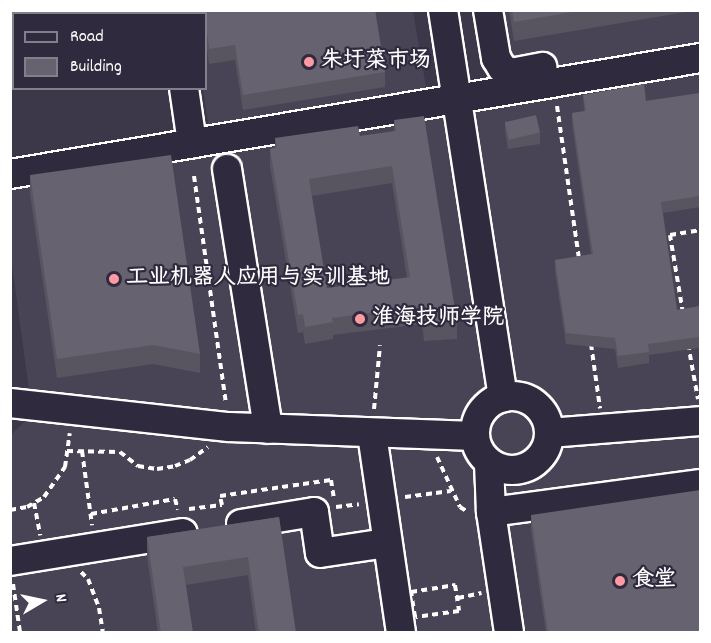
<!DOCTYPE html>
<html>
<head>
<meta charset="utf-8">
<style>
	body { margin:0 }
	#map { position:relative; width:711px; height:643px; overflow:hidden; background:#3c3749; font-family:Dekko,"LXGW WenKai TC",sans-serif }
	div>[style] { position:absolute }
	.built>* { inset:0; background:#494455 }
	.path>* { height:4px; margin-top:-2px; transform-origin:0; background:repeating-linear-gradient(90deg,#fff 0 6px,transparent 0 10.5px) }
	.roads { filter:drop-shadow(2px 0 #fff) drop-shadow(-2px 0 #fff) drop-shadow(0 2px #fff) drop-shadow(0 -2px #fff) }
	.minor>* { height:28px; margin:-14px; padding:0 14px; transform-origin:14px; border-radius:14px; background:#2f2a3d }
	.minor>.ring { margin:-14px; padding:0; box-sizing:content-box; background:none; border:28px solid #2f2a3d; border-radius:50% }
	.wall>* { inset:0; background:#585460 }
	.building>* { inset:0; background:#666270; transform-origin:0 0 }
	.dots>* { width:16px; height:16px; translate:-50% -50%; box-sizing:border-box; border:3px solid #2f2a3d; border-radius:50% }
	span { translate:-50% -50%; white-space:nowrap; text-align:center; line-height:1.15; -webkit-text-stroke:4.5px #2f2a3d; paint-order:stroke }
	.poi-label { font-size:22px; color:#fff; font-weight:700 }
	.left { translate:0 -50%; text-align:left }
	.frame { position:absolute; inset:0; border:12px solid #fff; pointer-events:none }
	.legend { position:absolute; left:12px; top:12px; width:195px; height:78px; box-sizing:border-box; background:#2f2a3d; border:2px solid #827f8b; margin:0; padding:8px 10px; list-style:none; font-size:18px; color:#fff }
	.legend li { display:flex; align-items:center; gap:12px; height:30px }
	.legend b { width:30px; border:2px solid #827f8b }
	.north { position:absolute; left:12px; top:571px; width:60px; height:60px; -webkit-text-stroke:4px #2f2a3d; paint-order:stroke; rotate:81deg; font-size:16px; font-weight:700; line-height:24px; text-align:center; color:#fff }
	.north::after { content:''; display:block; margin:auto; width:21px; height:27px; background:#fff; clip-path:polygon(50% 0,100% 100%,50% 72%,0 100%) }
</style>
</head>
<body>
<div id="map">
	<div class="built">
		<div style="clip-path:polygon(190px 11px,413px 11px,431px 116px,700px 72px,700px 632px,11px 632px,11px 435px,29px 417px,30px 397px,11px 258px,11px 190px,213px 155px,203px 89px,206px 88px,206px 14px,190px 13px)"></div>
		<div style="clip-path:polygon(477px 11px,700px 11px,700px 43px,489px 81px)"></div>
	</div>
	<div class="path">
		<div style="left:557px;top:106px;width:155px;rotate:81.8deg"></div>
		<div style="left:194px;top:176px;width:230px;rotate:82deg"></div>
		<div style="left:683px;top:313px;width:79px;rotate:-99.5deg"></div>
		<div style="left:670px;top:235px;width:30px;rotate:-9deg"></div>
		<div style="left:591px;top:344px;width:65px;rotate:82deg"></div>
		<div style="left:688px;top:344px;width:56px;rotate:79.7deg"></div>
		<div style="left:374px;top:409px;width:64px;rotate:-84.6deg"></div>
		<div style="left:67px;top:451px;width:53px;rotate:1.1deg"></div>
		<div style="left:120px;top:452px;width:23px;rotate:38deg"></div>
		<div style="left:138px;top:466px;width:19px;rotate:9deg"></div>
		<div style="left:157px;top:469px;width:18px;rotate:-9deg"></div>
		<div style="left:175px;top:466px;width:16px;rotate:-22deg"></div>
		<div style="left:190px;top:460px;width:22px;rotate:-36deg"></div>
		<div style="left:82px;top:451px;width:75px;rotate:82.3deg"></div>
		<div style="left:437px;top:457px;width:55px;rotate:65.3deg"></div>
		<div style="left:460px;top:507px;width:9px;rotate:32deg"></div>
		<div style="left:405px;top:497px;width:46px;rotate:-7.4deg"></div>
		<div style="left:34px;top:503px;width:33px;rotate:79deg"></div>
		<div style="left:336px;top:507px;width:23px;rotate:-7deg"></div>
		<div style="left:189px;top:509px;width:33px;rotate:-7deg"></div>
		<div style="left:222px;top:505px;width:9px;rotate:-103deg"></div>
		<div style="left:220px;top:496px;width:112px;rotate:-8.2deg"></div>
		<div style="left:331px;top:480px;width:18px;rotate:81deg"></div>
		<div style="left:10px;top:510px;width:17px;rotate:-10deg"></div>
		<div style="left:27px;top:507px;width:20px;rotate:-30deg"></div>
		<div style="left:44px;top:497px;width:37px;rotate:-55deg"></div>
		<div style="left:65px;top:467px;width:34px;rotate:-82deg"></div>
		<div style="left:91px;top:514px;width:85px;rotate:-10.1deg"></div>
		<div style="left:175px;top:499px;width:11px;rotate:75deg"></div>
		<div style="left:81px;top:572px;width:10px;rotate:45deg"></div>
		<div style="left:88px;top:579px;width:31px;rotate:69deg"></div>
		<div style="left:99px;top:608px;width:24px;rotate:81deg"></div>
		<div style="left:13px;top:584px;width:49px;rotate:81.7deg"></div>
		<div style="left:455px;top:585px;width:26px;rotate:81deg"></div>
		<div style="left:459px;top:611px;width:44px;rotate:172.2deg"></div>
		<div style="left:415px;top:617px;width:25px;rotate:-99deg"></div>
		<div style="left:411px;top:592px;width:45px;rotate:-9deg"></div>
		<div style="left:458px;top:598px;width:24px;rotate:-12deg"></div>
	</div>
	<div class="roads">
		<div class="minor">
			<div style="left:172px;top:10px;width:4px;rotate:90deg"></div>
			<div style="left:443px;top:10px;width:392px;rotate:81.2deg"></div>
			<div style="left:488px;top:10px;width:49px;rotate:80.5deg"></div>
			<div style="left:496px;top:58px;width:12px;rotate:59deg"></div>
			<div style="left:502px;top:68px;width:10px;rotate:29deg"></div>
			<div style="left:511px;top:73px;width:32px;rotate:-11deg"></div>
			<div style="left:10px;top:49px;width:4px"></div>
			<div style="left:184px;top:88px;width:56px;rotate:81.7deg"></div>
			<div style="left:227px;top:169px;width:263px;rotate:81deg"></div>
			<div style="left:10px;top:174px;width:700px;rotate:-9.54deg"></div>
			<div class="ring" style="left:475px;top:396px;width:46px;height:46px"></div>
			<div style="left:10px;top:403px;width:220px;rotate:6.3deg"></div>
			<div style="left:229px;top:427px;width:246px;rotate:2.1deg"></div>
			<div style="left:549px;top:433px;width:151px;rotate:-4.5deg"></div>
			<div style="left:372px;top:434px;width:200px;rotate:81.7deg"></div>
			<div style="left:489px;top:463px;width:49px;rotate:87.7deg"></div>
			<div style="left:491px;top:512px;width:121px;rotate:81.5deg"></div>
			<div style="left:491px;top:512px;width:211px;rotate:-7.6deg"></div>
			<div style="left:241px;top:524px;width:74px;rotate:-9.3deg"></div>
			<div style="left:314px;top:512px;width:41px;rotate:81.7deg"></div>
			<div style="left:320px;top:553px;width:68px;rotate:-8.5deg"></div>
			<div style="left:10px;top:561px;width:175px;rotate:-9.2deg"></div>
		</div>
	</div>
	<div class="wall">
		<div style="clip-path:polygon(201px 10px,375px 10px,385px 72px,385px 87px,243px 110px,235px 60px,209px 64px,206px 40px,206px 14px,201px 14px)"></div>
		<div style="clip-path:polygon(509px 10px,698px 10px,514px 41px)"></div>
		<div style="clip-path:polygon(700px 93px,700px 207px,663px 213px,677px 310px,700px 306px,700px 355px,699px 348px,649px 355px,649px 363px,618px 368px,615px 349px,566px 344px,555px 271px,555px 260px,591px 254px,572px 124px,572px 113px,584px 111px,583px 95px,646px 101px)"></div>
		<div style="clip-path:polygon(evenodd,394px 120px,457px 322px,457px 339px,424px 341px,422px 324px,333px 335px,333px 339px,305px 344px,303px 332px,298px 333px,270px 166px,270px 149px,275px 148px,275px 138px,360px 136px,394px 131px,394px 120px,392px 183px,407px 278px,327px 288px,312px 196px,392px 183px)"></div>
		<div style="clip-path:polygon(505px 121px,540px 133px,540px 144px,508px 149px,505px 131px)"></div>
		<div style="clip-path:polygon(30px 175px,200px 354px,200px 373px,153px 364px,57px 378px,30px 194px)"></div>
		<div style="clip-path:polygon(531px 515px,700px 633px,546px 633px,531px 530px)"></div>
		<div style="clip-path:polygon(279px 517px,296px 633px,256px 633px,248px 575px,186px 585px,193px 633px,158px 633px,147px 556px,147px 537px)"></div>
	</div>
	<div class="building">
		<div style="clip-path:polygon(203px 10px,375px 10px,385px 72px,243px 95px,235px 45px,209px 49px,206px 25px,206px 14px,204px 14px)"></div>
		<div style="clip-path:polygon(512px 10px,584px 10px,514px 22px)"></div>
		<div style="clip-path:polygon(644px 84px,646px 101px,700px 93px,700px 196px,661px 202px,677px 310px,700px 306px,700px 344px,699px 337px,648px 344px,649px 352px,618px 356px,615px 338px,566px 333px,555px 260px,593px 254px,572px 113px,586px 111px,583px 95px)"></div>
		<div style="left:536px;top:115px;width:18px;height:32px;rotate:77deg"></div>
		<div style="clip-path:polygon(evenodd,424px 116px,457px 322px,424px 323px,422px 306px,332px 318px,333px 322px,305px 327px,303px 314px,298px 315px,270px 149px,277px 147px,275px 138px,358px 126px,360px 136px,396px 131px,394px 120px,424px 116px,392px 166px,410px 277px,327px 288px,309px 179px,392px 166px)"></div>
		<div style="clip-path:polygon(171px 155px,200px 354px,153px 345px,57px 359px,30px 175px)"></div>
		<div style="clip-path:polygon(700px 490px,700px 633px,548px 633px,531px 515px)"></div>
		<div style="clip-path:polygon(279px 517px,296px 633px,259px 633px,248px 557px,183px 567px,193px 633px,161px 633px,147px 537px)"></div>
	</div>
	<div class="dots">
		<div style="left:309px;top:62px;background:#ff9aa2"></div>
		<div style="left:114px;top:279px;background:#ff9aa2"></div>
		<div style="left:360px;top:319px;background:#ff9aa2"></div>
		<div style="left:620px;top:581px;background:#ff9aa2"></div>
	</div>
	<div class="poi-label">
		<span class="left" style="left:321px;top:62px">朱圩菜市场</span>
		<span class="left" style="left:126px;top:279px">工业机器人应用与实训基地</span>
		<span class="left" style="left:372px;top:319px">淮海技师学院</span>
		<span class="left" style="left:632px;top:581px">食堂</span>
	</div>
	<div class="frame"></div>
	<ul class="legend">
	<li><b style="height:8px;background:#2f2a3d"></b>Road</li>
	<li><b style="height:16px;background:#666270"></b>Building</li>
	</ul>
	<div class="north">N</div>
</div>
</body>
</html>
